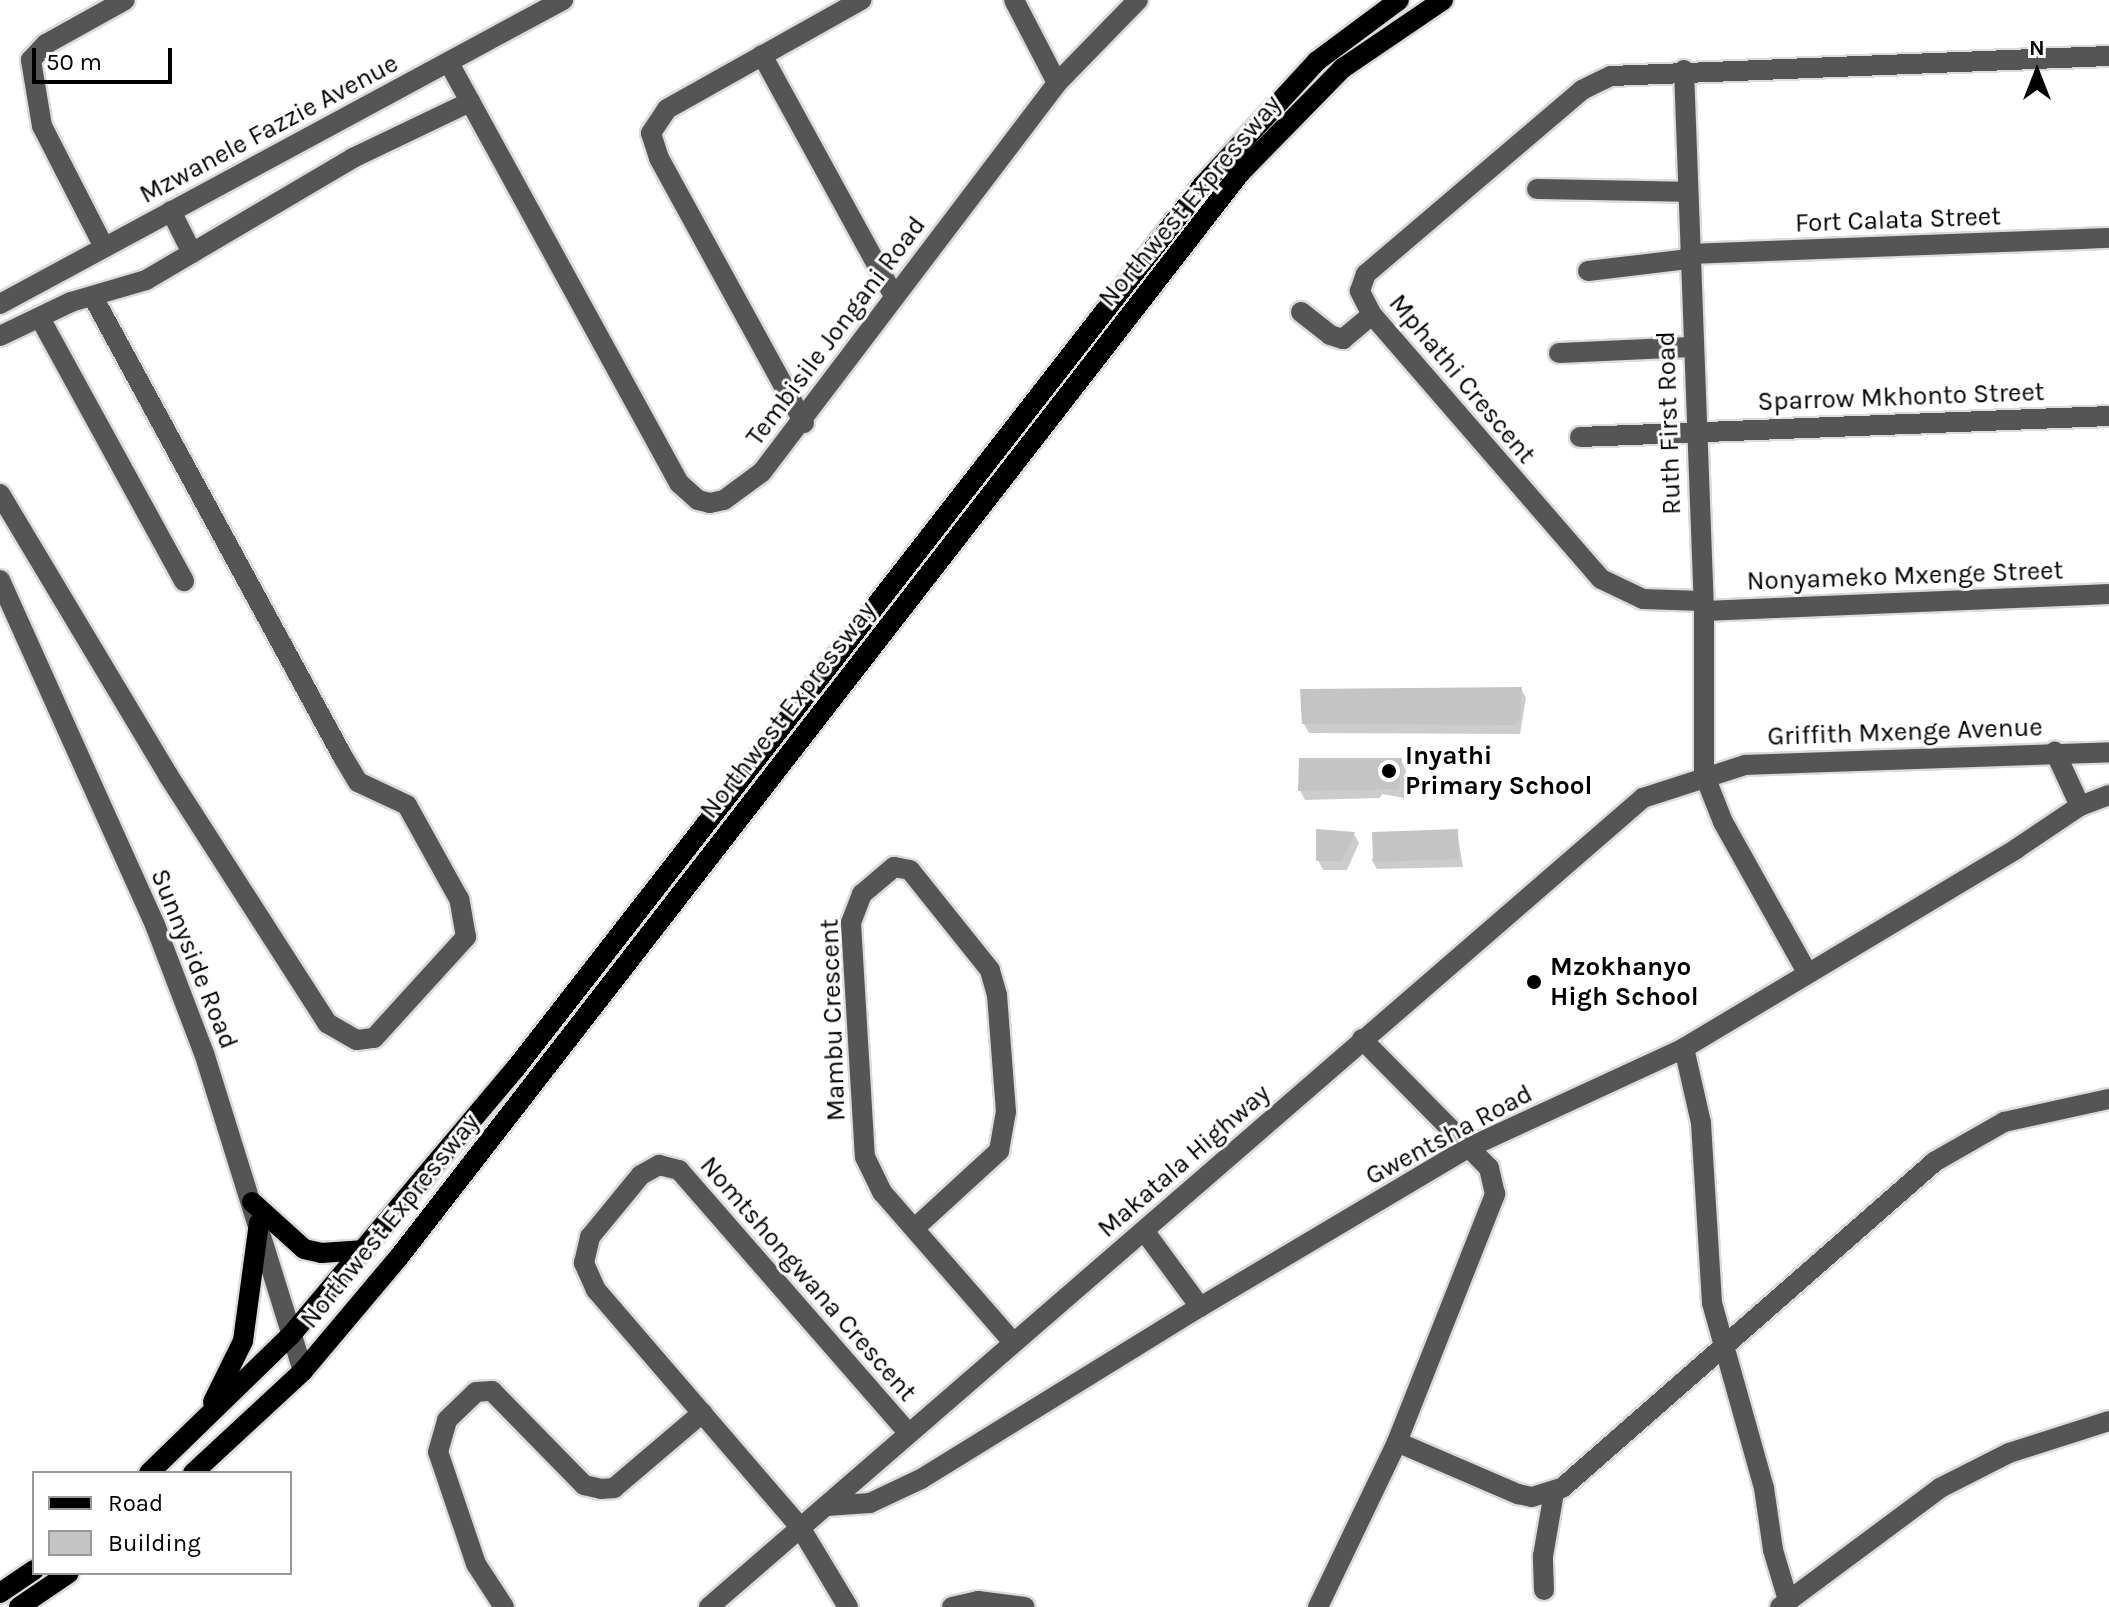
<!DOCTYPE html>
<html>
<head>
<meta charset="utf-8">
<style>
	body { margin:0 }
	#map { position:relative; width:2109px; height:1607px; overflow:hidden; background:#fff; font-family:Karla,sans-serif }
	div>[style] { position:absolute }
	.shadow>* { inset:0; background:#0003 }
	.building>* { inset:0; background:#c4c4c4; transform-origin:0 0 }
	.roads { filter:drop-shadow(2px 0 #dbdbdb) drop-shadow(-2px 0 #dbdbdb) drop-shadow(0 2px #dbdbdb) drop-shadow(0 -2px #dbdbdb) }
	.minor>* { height:20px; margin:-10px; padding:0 10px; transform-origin:10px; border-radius:10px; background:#555 }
	.major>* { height:20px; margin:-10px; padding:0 10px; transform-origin:10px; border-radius:10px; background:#000 }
	.dots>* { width:22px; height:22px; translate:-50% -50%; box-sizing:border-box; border:4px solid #fff; border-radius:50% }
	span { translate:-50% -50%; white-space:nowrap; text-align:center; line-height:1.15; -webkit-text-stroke:6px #fff; paint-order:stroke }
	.street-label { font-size:26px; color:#000 }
	.poi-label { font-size:26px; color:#000; font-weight:700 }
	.left { translate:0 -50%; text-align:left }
	.legend { position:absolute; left:32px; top:1471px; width:260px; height:104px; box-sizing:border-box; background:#fff; border:2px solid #999; margin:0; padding:10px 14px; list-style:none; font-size:24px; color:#000 }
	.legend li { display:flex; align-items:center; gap:16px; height:40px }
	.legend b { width:40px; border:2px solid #999 }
	.north { position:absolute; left:1997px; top:32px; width:80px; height:80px; -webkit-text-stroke:6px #fff; paint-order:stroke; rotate:0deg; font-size:22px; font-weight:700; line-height:32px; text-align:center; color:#000 }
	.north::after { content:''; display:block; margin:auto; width:28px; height:36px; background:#000; clip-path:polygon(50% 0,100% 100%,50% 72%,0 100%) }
	.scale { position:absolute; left:32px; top:48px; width:140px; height:36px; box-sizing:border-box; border:4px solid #000; border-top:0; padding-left:10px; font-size:24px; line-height:28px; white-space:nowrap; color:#000; -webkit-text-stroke:6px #fff; paint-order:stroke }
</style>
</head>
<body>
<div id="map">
	<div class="shadow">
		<div style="clip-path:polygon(1521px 689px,1526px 698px,1520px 734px,1309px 733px,1304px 724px)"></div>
		<div style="clip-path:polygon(1401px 760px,1406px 770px,1404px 798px,1382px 794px,1380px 798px,1305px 800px,1300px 790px)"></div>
		<div style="clip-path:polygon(1457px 831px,1463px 867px,1377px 869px,1371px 859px)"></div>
		<div style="clip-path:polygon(1354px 834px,1359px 843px,1347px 870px,1323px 870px,1318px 860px)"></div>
	</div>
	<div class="building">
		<div style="clip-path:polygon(1522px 687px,1520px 720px,1515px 725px,1302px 724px,1300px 689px)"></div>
		<div style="clip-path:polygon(1299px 758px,1402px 758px,1399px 789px,1377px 789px,1378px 784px,1375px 790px,1298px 791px)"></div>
		<div style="clip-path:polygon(1316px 829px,1355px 832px,1342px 861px,1316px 861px)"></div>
		<div style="left:1458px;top:829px;width:30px;height:86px;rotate:88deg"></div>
	</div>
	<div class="roads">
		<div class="minor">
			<div style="left:1014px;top:0;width:93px;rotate:62.6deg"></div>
			<div style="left:762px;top:55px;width:275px;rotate:61.3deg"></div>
			<div style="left:449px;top:63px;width:479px;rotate:61.3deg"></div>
			<div style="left:679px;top:483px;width:25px;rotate:42deg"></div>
			<div style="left:698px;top:500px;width:12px;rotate:14deg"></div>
			<div style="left:710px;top:503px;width:14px;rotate:-12deg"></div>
			<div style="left:724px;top:500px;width:47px;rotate:-36.4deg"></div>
			<div style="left:762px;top:472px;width:488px;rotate:-52.8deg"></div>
			<div style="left:1057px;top:83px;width:116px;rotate:-45.7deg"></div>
			<div style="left:1684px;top:70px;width:541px;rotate:87.88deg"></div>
			<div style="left:1704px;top:611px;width:163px;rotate:90deg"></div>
			<div style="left:1704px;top:774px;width:52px;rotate:68.4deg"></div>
			<div style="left:1723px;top:822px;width:172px;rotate:60.8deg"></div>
			<div style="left:1537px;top:189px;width:150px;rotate:1.1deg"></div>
			<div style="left:171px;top:211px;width:47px;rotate:63.4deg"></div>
			<div style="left:104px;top:247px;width:136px;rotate:-117.1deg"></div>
			<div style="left:42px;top:126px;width:67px;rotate:-99.5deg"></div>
			<div style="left:31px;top:60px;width:22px;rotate:-47deg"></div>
			<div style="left:46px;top:44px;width:90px;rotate:-29.1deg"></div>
			<div style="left:1689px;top:254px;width:420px;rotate:-2.2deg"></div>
			<div style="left:1588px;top:271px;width:102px;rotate:-6.8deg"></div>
			<div style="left:0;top:304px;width:640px;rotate:-28.37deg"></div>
			<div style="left:1301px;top:312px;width:37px;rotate:38deg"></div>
			<div style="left:1330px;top:335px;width:14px;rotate:17deg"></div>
			<div style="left:1343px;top:339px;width:38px;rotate:-40deg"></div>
			<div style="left:40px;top:318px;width:300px;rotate:61.3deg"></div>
			<div style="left:0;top:336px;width:79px;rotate:-25.6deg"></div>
			<div style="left:71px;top:302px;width:78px;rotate:-16.3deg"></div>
			<div style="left:146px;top:280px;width:240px;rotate:-30.5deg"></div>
			<div style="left:353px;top:158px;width:130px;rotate:-25.6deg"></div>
			<div style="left:1559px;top:353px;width:133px;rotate:-2.6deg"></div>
			<div style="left:804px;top:423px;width:302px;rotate:-118.7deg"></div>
			<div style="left:659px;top:158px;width:26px;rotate:-108deg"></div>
			<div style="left:651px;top:133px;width:29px;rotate:-56deg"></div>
			<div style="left:667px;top:109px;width:223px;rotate:-29.3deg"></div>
			<div style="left:1580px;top:437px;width:529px;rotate:-2.27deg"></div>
			<div style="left:0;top:494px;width:327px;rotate:59.1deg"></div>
			<div style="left:168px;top:775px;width:295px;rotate:57.3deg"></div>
			<div style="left:327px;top:1023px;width:34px;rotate:30deg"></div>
			<div style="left:357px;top:1040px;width:17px;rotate:-7deg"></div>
			<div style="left:374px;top:1038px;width:137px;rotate:-47.7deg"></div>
			<div style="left:466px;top:937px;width:39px;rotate:-100deg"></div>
			<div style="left:459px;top:899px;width:107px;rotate:-119deg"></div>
			<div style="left:407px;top:805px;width:54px;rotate:-154.9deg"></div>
			<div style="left:358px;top:782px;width:29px;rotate:-121deg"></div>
			<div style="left:343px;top:757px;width:524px;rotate:-118.52deg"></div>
			<div style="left:0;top:580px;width:378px;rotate:65.8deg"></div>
			<div style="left:155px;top:925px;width:137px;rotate:69.1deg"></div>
			<div style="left:204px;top:1053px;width:333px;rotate:72.7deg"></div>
			<div style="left:1702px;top:601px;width:59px;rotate:-178.1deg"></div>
			<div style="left:1643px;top:599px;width:47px;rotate:-154.5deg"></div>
			<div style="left:1601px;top:579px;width:349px;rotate:-130.9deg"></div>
			<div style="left:1372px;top:315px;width:27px;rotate:-117deg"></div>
			<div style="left:1360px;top:291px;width:18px;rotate:-71deg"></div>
			<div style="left:1366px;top:274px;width:284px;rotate:-40.4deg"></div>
			<div style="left:1582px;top:90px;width:32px;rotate:-26deg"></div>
			<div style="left:1611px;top:76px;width:498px;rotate:-2.3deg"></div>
			<div style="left:1704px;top:611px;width:405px;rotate:-2.4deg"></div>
			<div style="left:2080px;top:806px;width:31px;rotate:-21deg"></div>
			<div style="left:1684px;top:1048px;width:77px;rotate:77.2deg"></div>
			<div style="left:1701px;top:1123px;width:180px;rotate:86.5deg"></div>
			<div style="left:1712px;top:1303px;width:192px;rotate:74.3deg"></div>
			<div style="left:1764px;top:1488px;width:63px;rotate:81.7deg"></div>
			<div style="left:1773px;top:1550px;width:52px;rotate:73.3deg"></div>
			<div style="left:916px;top:1227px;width:113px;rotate:-42.5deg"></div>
			<div style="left:999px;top:1151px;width:40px;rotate:-80deg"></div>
			<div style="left:1006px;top:1112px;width:117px;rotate:-94.4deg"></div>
			<div style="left:997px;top:995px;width:26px;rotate:-106deg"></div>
			<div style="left:990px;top:970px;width:128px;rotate:-128.7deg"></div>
			<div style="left:910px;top:870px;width:16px;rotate:-169deg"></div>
			<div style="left:894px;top:867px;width:42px;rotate:139.8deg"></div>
			<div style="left:862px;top:894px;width:31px;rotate:111deg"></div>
			<div style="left:851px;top:923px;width:234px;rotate:86.6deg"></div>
			<div style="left:865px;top:1157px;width:39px;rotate:64deg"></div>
			<div style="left:882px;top:1192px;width:198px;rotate:48.9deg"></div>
			<div style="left:1145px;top:1232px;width:93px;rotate:53.7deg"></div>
			<div style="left:1200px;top:1307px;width:312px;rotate:-30.7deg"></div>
			<div style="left:1468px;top:1148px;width:238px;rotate:-24.8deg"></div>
			<div style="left:1684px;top:1048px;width:387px;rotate:-30.9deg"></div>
			<div style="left:2016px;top:849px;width:77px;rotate:-33.9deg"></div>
			<div style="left:2080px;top:806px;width:60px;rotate:-114.8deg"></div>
			<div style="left:1397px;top:1442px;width:132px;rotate:23.3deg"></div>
			<div style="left:1518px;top:1494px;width:14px;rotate:12deg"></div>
			<div style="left:1532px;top:1497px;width:31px;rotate:-17deg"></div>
			<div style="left:1562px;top:1488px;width:495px;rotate:-41.2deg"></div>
			<div style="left:1934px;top:1162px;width:81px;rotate:-29.7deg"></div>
			<div style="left:2004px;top:1122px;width:107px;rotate:-12.4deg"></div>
			<div style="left:826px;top:1506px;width:44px;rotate:-3.9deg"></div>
			<div style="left:870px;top:1503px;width:56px;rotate:-25.2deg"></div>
			<div style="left:921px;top:1479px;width:328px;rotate:-31.7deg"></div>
			<div style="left:1544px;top:1590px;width:34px;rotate:-92deg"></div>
			<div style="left:1543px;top:1556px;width:65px;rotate:-80.2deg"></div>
			<div style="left:504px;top:1607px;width:51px;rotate:-123.1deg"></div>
			<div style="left:476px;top:1564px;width:118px;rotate:-108.7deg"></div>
			<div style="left:438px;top:1452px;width:33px;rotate:-74deg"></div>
			<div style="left:447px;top:1420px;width:40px;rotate:-44deg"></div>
			<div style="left:476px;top:1392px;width:16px;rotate:-4deg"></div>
			<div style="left:492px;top:1391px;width:132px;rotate:45.6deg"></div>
			<div style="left:584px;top:1485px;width:17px;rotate:13deg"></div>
			<div style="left:601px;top:1489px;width:13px;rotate:-4deg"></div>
			<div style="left:614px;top:1488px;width:116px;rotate:-40.4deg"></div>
			<div style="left:709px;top:1607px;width:1236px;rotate:-40.9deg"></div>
			<div style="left:1643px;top:798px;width:107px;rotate:-17.9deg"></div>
			<div style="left:1745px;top:765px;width:364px;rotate:-2deg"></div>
			<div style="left:848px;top:1607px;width:93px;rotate:-121deg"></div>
			<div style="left:800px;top:1527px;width:313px;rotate:-130.7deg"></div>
			<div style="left:596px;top:1290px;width:30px;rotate:-114deg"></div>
			<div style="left:584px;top:1263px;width:27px;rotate:-77deg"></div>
			<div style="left:590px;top:1237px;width:80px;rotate:-50.6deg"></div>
			<div style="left:641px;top:1175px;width:21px;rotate:-29deg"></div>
			<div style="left:659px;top:1165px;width:21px;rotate:14deg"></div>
			<div style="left:679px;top:1170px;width:347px;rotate:48.9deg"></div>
			<div style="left:952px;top:1607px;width:27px;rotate:-13deg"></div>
			<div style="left:978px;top:1601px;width:47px;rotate:7.3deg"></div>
			<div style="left:1318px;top:1607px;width:183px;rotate:-64.4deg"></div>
			<div style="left:1397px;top:1442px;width:267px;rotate:-68.4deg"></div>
			<div style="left:1495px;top:1194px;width:27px;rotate:-103deg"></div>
			<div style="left:1489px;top:1168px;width:181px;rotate:-134.6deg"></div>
			<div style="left:1780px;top:1607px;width:199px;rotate:-36.6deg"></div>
			<div style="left:1940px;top:1488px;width:77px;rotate:-26.9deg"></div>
			<div style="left:2009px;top:1453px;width:105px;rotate:-17.7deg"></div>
		</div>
		<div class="major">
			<div style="left:252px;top:1202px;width:70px;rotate:42.1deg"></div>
			<div style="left:304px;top:1249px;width:17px;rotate:13deg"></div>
			<div style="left:321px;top:1253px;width:44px;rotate:-3.9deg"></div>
			<div style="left:213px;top:1402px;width:68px;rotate:-63.8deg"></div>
			<div style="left:243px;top:1341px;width:119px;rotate:-82.3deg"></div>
			<div style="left:149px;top:1473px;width:198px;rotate:-44.2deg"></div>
			<div style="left:291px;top:1335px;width:349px;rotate:-49.9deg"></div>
			<div style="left:516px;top:1068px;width:1119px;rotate:-52.12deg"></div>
			<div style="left:1203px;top:185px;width:168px;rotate:-47.4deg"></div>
			<div style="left:1317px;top:61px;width:102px;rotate:-36.6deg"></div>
			<div style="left:193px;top:1473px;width:150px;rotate:-42.8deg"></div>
			<div style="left:303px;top:1371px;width:149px;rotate:-49.9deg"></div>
			<div style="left:399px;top:1257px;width:1373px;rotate:-52.19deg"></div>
			<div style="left:1241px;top:172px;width:146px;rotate:-45.6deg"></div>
			<div style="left:1343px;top:68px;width:121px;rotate:-34.2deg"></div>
			<div style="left:0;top:1593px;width:41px;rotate:-34.1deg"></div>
			<div style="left:19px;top:1607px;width:60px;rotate:-34.2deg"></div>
		</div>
	</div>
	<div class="dots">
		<div style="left:1389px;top:771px;background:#000"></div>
		<div style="left:1534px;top:982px;background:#000"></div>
	</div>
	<div class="street-label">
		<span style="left:269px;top:129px;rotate:-28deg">Mzwanele Fazzie Avenue</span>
		<span style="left:1190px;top:201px;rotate:-50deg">Northwest Expressway</span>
		<span style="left:1898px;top:220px;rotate:-2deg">Fort Calata Street</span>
		<span style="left:836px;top:331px;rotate:-53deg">Tembisile Jongani Road</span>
		<span style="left:1462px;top:379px;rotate:50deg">Mphathi Crescent</span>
		<span style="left:1901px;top:397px;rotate:-2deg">Sparrow Mkhonto Street</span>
		<span style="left:1669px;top:423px;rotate:-92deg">Ruth First Road</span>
		<span style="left:1905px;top:576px;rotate:-2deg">Nonyameko Mxenge Street</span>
		<span style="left:788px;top:710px;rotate:-52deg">Northwest Expressway</span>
		<span style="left:1905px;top:732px;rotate:-2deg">Griffith Mxenge Avenue</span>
		<span style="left:194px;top:959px;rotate:68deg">Sunnyside Road</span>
		<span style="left:833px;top:1020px;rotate:-92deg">Mambu Crescent</span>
		<span style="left:1449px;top:1135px;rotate:-28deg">Gwentsha Road</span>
		<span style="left:1184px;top:1161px;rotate:-41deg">Makatala Highway</span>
		<span style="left:390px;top:1221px;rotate:-51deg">Northwest Expressway</span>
		<span style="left:808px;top:1279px;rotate:49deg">Nomtshongwana Crescent</span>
	</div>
	<div class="poi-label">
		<span class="left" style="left:1405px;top:771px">Inyathi<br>Primary School</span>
		<span class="left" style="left:1550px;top:982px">Mzokhanyo<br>High School</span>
	</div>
	<ul class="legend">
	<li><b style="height:10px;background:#000"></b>Road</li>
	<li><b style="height:22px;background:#c4c4c4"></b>Building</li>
	</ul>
	<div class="north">N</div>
	<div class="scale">50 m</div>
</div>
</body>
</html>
